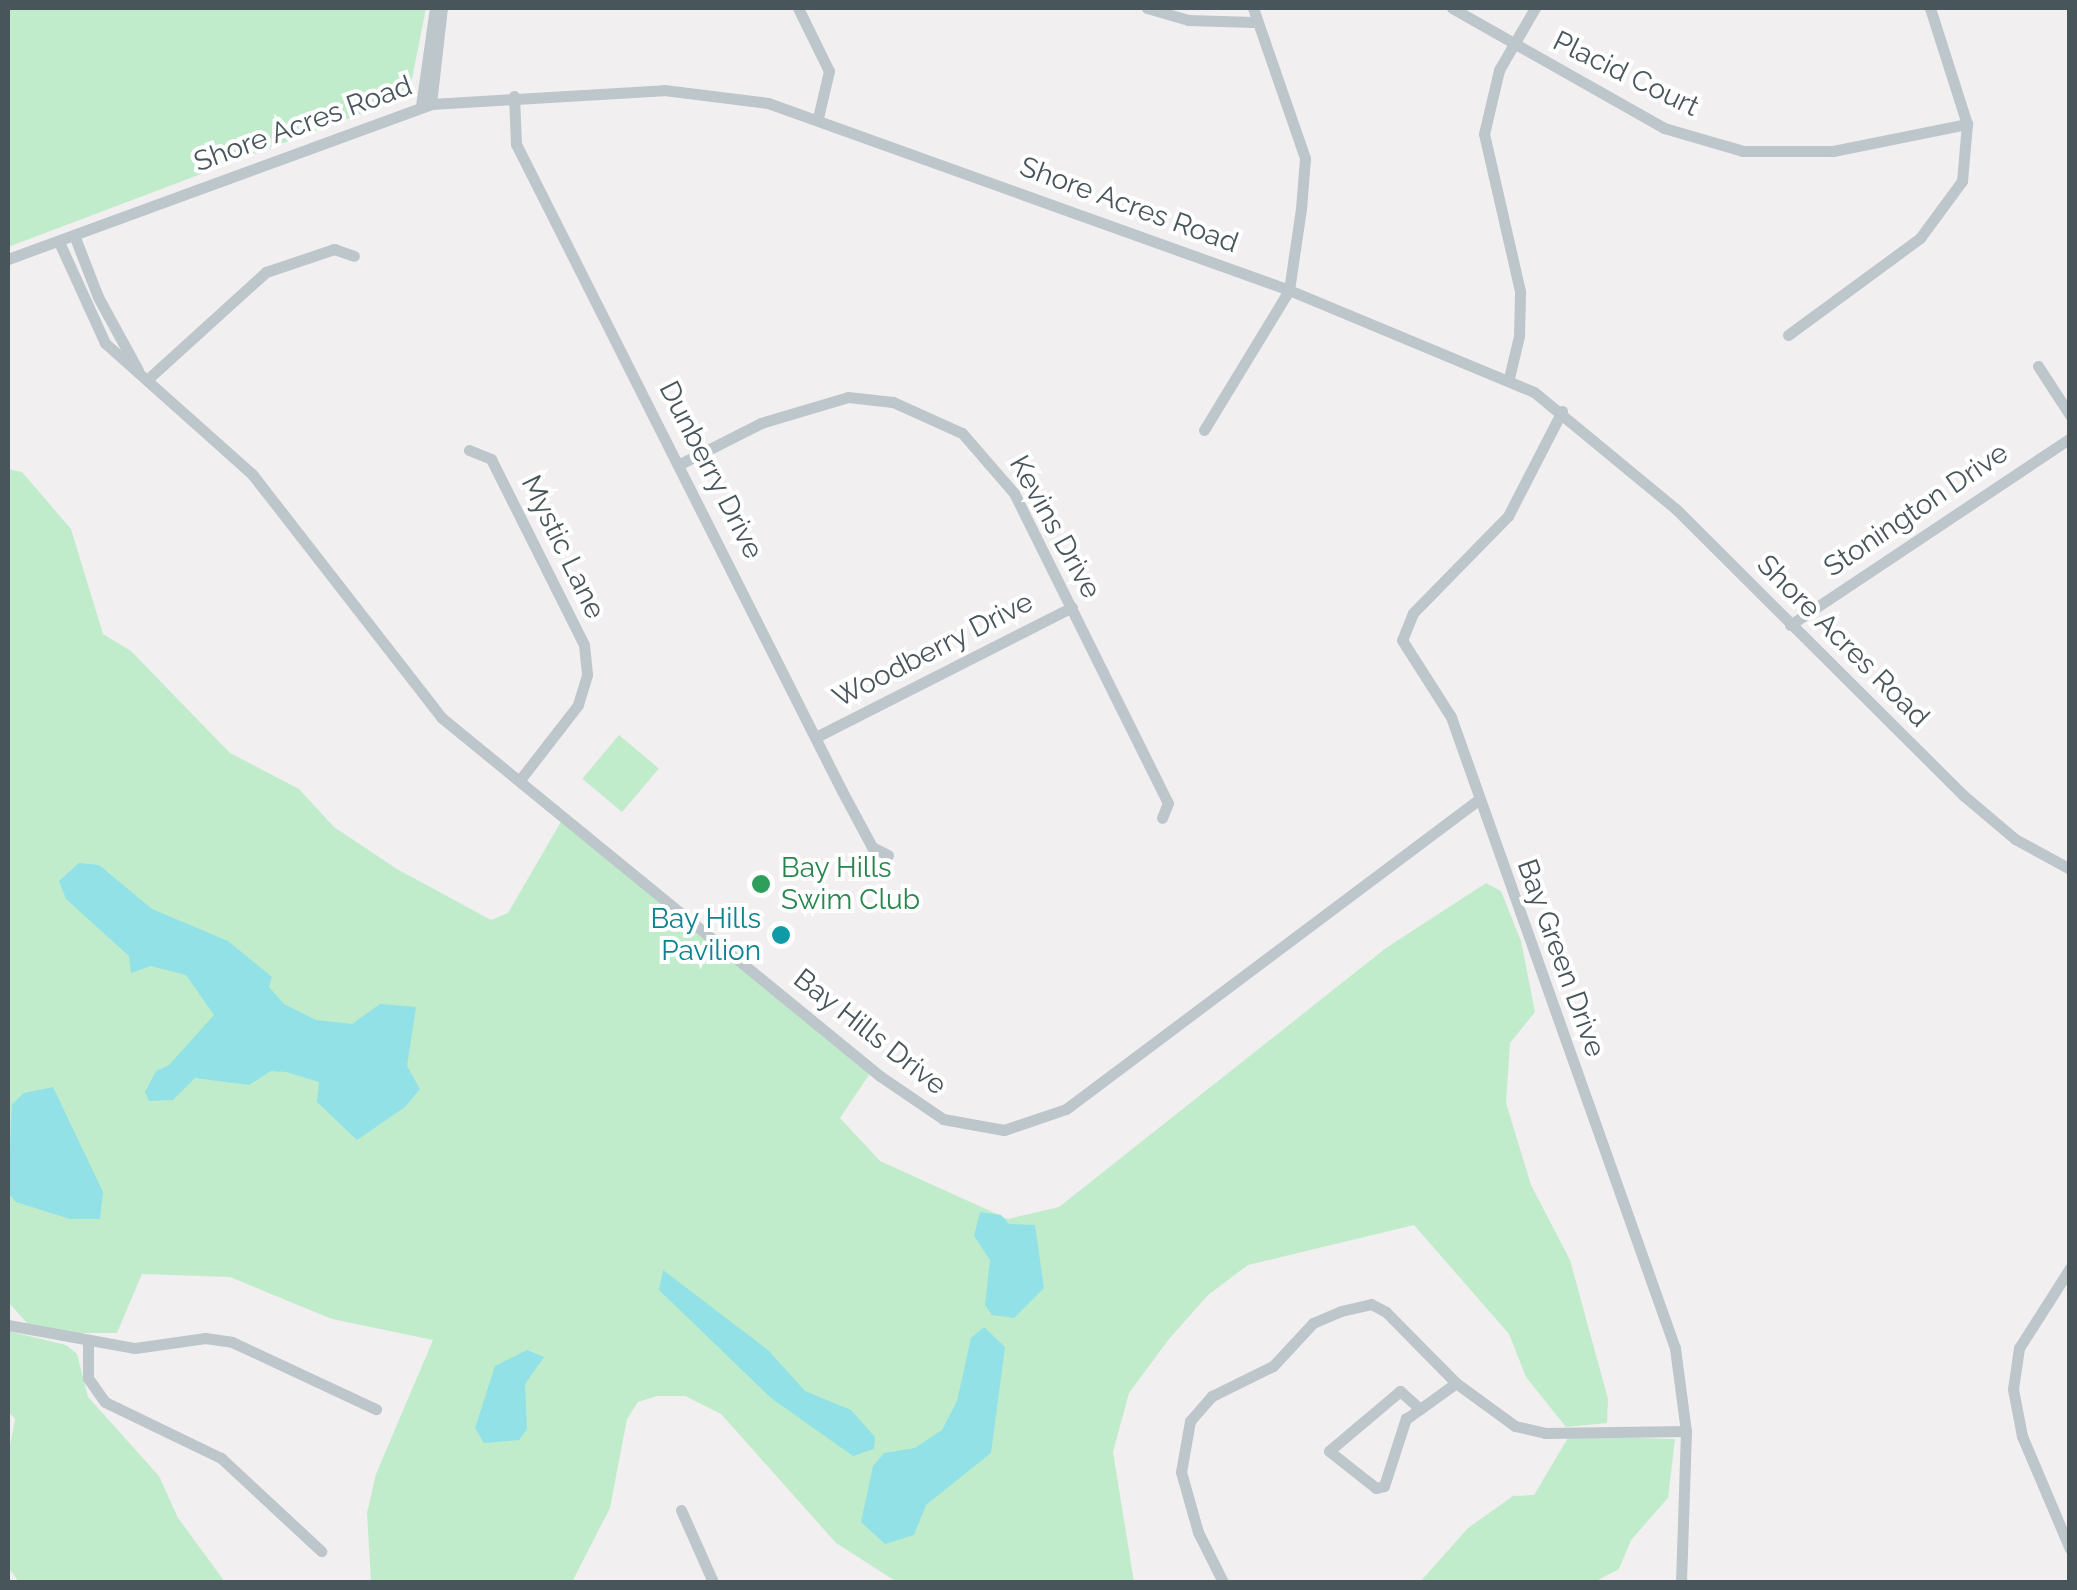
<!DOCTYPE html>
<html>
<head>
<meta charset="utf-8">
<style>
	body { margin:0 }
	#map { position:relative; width:2077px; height:1590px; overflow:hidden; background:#f2eff0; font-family:Raleway,sans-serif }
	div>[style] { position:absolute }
	.green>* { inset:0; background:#c1eccb; transform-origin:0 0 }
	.water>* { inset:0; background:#91e1e6 }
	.minor>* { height:11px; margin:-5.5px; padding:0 5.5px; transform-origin:5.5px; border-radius:5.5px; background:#bcc6cb }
	.dots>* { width:28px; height:28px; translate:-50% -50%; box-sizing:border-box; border:5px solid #fff; border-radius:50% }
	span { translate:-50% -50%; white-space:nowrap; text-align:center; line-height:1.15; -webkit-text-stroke:8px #fff; paint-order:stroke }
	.street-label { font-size:28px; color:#48555b }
	.leisure-label { font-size:28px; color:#27864d }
	.left { translate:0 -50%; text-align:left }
	.culture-label { font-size:28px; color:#0d838f }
	.right { translate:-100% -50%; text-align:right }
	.frame { position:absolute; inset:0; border:10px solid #48555b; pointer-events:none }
</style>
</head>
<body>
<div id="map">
	<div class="green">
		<div style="clip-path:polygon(8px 8px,426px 8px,411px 84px,400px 99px,8px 247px)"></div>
		<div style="clip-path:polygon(8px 469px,22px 472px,71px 529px,103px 634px,131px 651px,230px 753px,299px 789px,334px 827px,397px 869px,491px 920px,508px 913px,566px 813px,668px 910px,871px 1072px,840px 1118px,880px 1161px,1008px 1219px,1059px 1207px,1386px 948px,1486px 883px,1501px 891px,1521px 941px,1535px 1012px,1510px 1043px,1506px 1103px,1531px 1185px,1570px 1260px,1608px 1399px,1607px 1423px,1566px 1427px,1526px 1377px,1509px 1334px,1414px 1225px,1248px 1265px,1208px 1295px,1169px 1339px,1129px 1393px,1113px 1452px,1134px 1582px,897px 1582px,836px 1543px,721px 1414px,685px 1396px,657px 1396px,638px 1402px,627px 1419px,610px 1508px,572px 1582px,371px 1582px,367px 1513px,376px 1474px,433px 1340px,332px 1319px,230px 1277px,142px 1274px,117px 1333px,36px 1333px,8px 1302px)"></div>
		<div style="left:619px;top:735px;width:52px;height:57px;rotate:40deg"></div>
		<div style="clip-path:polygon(8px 1331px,66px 1345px,77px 1354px,88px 1397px,159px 1476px,178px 1518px,225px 1582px,19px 1582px,8px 1567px,8px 1456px,15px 1419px,8px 1411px)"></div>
		<div style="clip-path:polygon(1569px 1436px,1675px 1439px,1668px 1498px,1631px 1540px,1619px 1569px,1594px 1582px,1420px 1582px,1468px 1528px,1513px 1496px,1534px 1495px)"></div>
	</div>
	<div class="water">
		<div style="clip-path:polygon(79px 863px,99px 865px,152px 909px,228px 941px,272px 977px,269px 987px,284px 1004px,316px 1020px,352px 1024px,380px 1004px,416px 1007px,407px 1066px,420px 1089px,405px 1107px,357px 1140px,317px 1102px,319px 1082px,286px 1072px,271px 1071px,249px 1085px,195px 1078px,173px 1100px,149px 1101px,145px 1092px,156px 1071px,169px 1065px,214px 1015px,186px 975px,151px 966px,131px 973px,129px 956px,66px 899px,59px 881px)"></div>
		<div style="clip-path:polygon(53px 1087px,103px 1192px,100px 1219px,70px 1219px,16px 1202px,8px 1193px,12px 1104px,24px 1093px)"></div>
		<div style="clip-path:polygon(980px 1212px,1001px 1215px,1009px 1224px,1035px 1225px,1044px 1288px,1014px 1318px,992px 1315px,985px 1305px,990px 1260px,974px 1236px)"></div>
		<div style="clip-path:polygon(663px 1270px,768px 1350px,805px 1391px,851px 1410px,875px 1437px,874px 1449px,853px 1456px,771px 1398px,659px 1290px)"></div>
		<div style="clip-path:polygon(984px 1327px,1005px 1347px,991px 1453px,926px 1505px,914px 1535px,885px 1544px,861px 1522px,873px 1466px,884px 1453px,915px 1448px,942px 1430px,957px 1401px,971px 1338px)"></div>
		<div style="clip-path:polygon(527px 1350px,544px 1357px,525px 1384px,527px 1429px,519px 1440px,484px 1443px,475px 1428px,495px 1366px)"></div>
	</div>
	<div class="minor">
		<div style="left:798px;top:8px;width:70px;rotate:63.8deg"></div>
		<div style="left:829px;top:71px;width:48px;rotate:103.2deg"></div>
		<div style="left:1147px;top:8px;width:43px;rotate:16.3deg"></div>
		<div style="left:1188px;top:20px;width:65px;rotate:1.8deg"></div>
		<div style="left:1452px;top:8px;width:244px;rotate:29.5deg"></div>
		<div style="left:1664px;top:128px;width:82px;rotate:16.2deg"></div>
		<div style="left:1743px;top:151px;width:90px"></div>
		<div style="left:1833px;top:151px;width:137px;rotate:-11.4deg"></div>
		<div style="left:514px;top:96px;width:48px;rotate:87.6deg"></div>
		<div style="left:516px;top:144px;width:724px;rotate:63.26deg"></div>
		<div style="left:842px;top:791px;width:64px;rotate:61.8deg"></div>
		<div style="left:872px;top:847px;width:18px;rotate:27deg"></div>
		<div style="left:431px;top:104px;width:97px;rotate:-83.5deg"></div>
		<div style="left:421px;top:106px;width:99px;rotate:-81.9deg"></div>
		<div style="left:74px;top:235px;width:66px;rotate:68.8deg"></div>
		<div style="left:98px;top:297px;width:83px;rotate:61.3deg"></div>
		<div style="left:59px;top:242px;width:111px;rotate:65.5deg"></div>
		<div style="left:105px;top:343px;width:197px;rotate:41.7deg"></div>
		<div style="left:252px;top:474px;width:309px;rotate:52.1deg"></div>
		<div style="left:442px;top:718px;width:566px;rotate:39.26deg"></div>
		<div style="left:880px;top:1076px;width:76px;rotate:34.3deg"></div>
		<div style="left:943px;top:1119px;width:62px;rotate:10.2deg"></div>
		<div style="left:1004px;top:1130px;width:65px;rotate:-18.7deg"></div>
		<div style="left:1066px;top:1109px;width:515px;rotate:-36.87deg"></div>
		<div style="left:8px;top:259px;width:451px;rotate:-20.1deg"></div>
		<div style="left:431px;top:104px;width:233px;rotate:-3.4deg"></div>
		<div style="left:664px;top:90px;width:105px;rotate:7.1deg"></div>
		<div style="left:768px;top:103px;width:554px;rotate:19.74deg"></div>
		<div style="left:1289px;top:290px;width:265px;rotate:22.6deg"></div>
		<div style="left:1534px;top:392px;width:185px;rotate:39.5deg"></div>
		<div style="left:1677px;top:510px;width:404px;rotate:44.9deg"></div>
		<div style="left:1963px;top:795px;width:68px;rotate:40.2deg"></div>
		<div style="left:2015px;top:839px;width:63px;rotate:28.6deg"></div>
		<div style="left:1788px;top:335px;width:164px;rotate:-36.3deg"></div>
		<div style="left:1920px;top:238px;width:71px;rotate:-53.6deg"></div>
		<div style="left:1962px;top:181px;width:57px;rotate:-85deg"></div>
		<div style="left:1967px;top:124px;width:122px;rotate:-107.7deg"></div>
		<div style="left:2038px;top:366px;width:59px;rotate:56.9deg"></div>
		<div style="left:149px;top:378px;width:158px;rotate:-42.2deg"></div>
		<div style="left:266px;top:272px;width:72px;rotate:-18.7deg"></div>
		<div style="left:334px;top:249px;width:21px;rotate:19deg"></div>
		<div style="left:1509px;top:378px;width:43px;rotate:-76.6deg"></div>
		<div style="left:1519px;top:336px;width:45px;rotate:-88.7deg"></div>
		<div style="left:1520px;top:291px;width:161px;rotate:-102.9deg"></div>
		<div style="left:1484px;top:134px;width:66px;rotate:-76.8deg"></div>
		<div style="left:1499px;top:70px;width:72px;rotate:-59.9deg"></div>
		<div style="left:1562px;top:411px;width:118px;rotate:117.2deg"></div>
		<div style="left:1508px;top:516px;width:136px;rotate:134.4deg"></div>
		<div style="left:1413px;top:613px;width:29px;rotate:112deg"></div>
		<div style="left:1402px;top:640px;width:91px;rotate:57.5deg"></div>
		<div style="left:1451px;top:717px;width:670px;rotate:70.46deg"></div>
		<div style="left:1675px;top:1348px;width:84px;rotate:82.5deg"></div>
		<div style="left:1686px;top:1431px;width:151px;rotate:91.9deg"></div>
		<div style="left:1204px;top:430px;width:164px;rotate:-58.7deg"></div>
		<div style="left:1289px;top:290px;width:82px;rotate:-81.6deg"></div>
		<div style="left:1301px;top:209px;width:51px;rotate:-85.5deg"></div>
		<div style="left:1305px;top:158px;width:159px;rotate:-109.1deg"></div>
		<div style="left:469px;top:450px;width:24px;rotate:22deg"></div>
		<div style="left:491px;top:459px;width:208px;rotate:63.4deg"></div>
		<div style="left:584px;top:645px;width:30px;rotate:84deg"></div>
		<div style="left:587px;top:675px;width:31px;rotate:107deg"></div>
		<div style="left:578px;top:705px;width:96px;rotate:127.8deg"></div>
		<div style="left:680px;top:464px;width:91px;rotate:-26.8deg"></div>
		<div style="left:761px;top:423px;width:91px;rotate:-16.6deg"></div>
		<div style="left:848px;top:397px;width:45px;rotate:6.3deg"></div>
		<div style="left:893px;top:402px;width:76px;rotate:24.2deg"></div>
		<div style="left:962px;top:433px;width:79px;rotate:49.1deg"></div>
		<div style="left:1014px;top:493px;width:346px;rotate:63.6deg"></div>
		<div style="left:1168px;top:803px;width:16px;rotate:112deg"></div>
		<div style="left:1790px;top:625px;width:337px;rotate:-33.7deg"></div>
		<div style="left:816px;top:737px;width:287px;rotate:-26.9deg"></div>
		<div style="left:2070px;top:1268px;width:95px;rotate:122.5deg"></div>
		<div style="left:2019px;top:1348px;width:41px;rotate:98.3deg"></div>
		<div style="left:2013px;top:1389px;width:48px;rotate:79.2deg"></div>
		<div style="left:2022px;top:1436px;width:123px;rotate:67deg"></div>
		<div style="left:8px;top:1325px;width:129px;rotate:10.3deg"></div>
		<div style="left:135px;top:1348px;width:71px;rotate:-8.1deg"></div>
		<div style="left:205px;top:1338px;width:27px;rotate:8deg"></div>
		<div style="left:232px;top:1342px;width:159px;rotate:25deg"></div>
		<div style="left:88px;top:1341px;width:37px;rotate:90deg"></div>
		<div style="left:88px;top:1378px;width:29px;rotate:55deg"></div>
		<div style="left:105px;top:1402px;width:129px;rotate:25.8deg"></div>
		<div style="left:221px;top:1458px;width:137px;rotate:42.9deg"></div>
		<div style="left:1420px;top:1409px;width:27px;rotate:-138deg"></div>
		<div style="left:1400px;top:1391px;width:93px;rotate:139.8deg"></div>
		<div style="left:1329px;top:1451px;width:60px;rotate:38.2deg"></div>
		<div style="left:1376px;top:1488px;width:8px;rotate:-14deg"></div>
		<div style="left:1384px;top:1486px;width:71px;rotate:-72.1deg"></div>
		<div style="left:1406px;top:1418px;width:1px;rotate:90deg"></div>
		<div style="left:1406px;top:1419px;width:17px;rotate:-36deg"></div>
		<div style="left:1420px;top:1409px;width:44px;rotate:-35.8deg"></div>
		<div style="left:681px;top:1510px;width:79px;rotate:66deg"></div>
		<div style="left:1223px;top:1582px;width:56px;rotate:-116.6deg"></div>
		<div style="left:1198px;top:1532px;width:62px;rotate:-105.8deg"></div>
		<div style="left:1181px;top:1472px;width:52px;rotate:-80deg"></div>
		<div style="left:1190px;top:1421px;width:33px;rotate:-49deg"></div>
		<div style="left:1212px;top:1396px;width:68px;rotate:-26.2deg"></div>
		<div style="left:1273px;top:1366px;width:59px;rotate:-47.1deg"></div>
		<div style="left:1313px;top:1323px;width:30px;rotate:-23deg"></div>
		<div style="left:1341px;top:1311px;width:31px;rotate:-13deg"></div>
		<div style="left:1371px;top:1304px;width:17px;rotate:28deg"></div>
		<div style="left:1386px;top:1312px;width:100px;rotate:45.4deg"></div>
		<div style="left:1456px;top:1383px;width:73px;rotate:36.1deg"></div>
		<div style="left:1515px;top:1426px;width:31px;rotate:13deg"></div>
		<div style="left:1545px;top:1433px;width:141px;rotate:-0.8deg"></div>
	</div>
	<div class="dots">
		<div style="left:761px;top:884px;background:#2e9e5b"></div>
		<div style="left:781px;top:935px;background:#0f9aa8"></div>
	</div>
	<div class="street-label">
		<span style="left:1626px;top:74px;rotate:26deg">Placid Court</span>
		<span style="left:303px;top:124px;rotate:-20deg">Shore Acres Road</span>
		<span style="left:1129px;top:205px;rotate:20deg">Shore Acres Road</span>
		<span style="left:711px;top:470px;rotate:63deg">Dunberry Drive</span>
		<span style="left:1916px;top:510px;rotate:-34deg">Stonington Drive</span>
		<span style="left:1055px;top:527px;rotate:61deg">Kevins Drive</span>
		<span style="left:563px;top:547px;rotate:64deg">Mystic Lane</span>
		<span style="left:1843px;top:641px;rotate:45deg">Shore Acres Road</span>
		<span style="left:933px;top:650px;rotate:-27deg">Woodberry Drive</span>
		<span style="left:1561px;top:958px;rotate:70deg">Bay Green Drive</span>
		<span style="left:870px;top:1032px;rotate:38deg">Bay Hills Drive</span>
	</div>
	<div class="leisure-label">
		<span class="left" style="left:781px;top:884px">Bay Hills<br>Swim Club</span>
	</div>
	<div class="culture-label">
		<span class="right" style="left:761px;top:935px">Bay Hills<br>Pavilion</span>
	</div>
	<div class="frame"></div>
</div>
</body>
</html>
